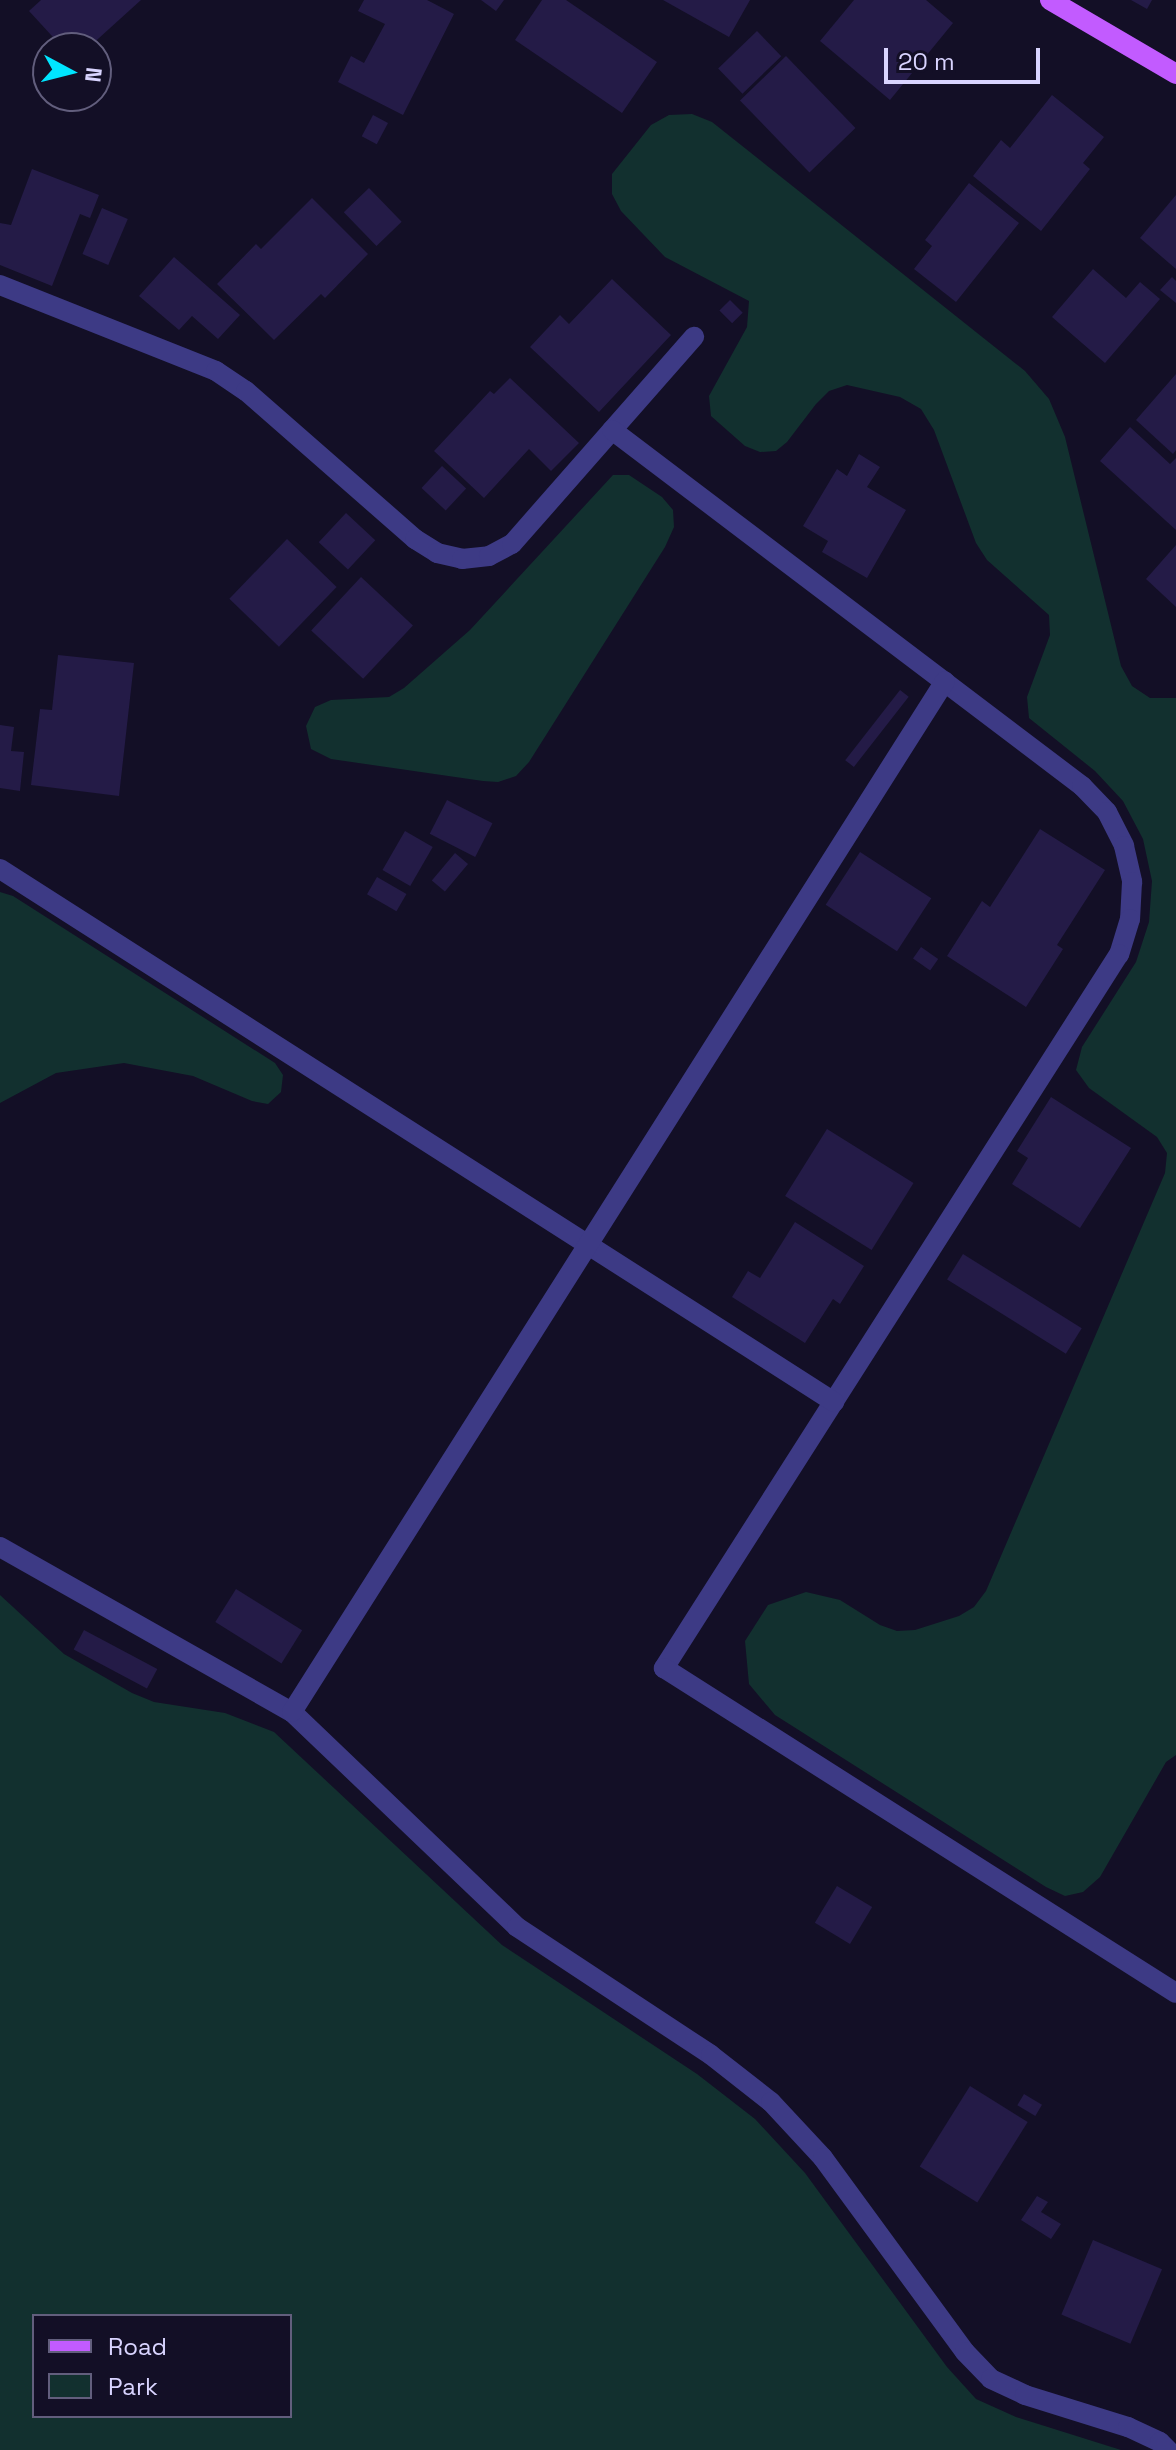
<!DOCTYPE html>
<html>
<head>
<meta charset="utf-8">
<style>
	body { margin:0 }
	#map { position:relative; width:1176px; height:2450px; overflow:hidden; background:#130f26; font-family:"Space Grotesk",sans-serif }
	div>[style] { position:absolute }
	.green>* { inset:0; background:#12302f }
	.building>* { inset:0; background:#241b47; transform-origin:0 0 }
	.minor>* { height:20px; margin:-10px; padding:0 10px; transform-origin:10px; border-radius:10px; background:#3d3a85 }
	.primary>* { height:20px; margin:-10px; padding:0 10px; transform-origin:10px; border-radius:10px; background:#c25bff }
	span { translate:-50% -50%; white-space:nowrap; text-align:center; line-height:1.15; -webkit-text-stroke:6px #130f26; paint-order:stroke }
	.legend { position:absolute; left:32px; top:2314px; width:260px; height:104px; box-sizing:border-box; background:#130f26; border:2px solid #625e7d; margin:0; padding:10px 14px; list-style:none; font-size:24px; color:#d9d4ff }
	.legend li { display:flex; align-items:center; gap:16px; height:40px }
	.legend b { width:40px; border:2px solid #625e7d }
	.north { position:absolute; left:32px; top:32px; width:80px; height:80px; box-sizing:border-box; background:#130f26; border:2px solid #625e7d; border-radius:50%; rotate:97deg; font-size:22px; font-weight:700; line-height:32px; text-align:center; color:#d9d4ff }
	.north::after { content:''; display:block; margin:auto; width:28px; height:36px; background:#00e5ff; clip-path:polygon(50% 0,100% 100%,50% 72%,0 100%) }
	.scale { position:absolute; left:884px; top:48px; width:156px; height:36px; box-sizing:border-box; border:4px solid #d9d4ff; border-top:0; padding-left:10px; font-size:24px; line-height:28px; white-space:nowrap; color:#d9d4ff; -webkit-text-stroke:6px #130f26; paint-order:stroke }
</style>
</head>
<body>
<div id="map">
	<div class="green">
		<div style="clip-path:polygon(692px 114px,712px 122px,1025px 371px,1049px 399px,1065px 437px,1121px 666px,1132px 686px,1150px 698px,1176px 698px,1176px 1755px,1166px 1762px,1100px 1877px,1083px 1892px,1065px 1896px,1046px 1887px,775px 1715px,749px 1684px,745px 1641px,768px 1605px,806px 1592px,840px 1600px,880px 1625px,897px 1631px,915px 1630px,959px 1616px,974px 1607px,986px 1591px,1165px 1173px,1167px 1153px,1157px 1137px,1089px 1088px,1076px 1070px,1082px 1047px,1136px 962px,1149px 922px,1152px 881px,1143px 839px,1123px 801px,1095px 771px,1029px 718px,1027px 697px,1050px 635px,1049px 615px,987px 560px,976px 543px,934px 430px,921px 409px,900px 397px,847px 385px,829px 391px,816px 404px,787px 442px,776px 451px,760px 452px,745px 446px,711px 416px,709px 396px,747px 327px,749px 301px,665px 257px,621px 211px,612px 194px,612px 174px,651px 125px,669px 115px)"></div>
		<div style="clip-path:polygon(613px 475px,629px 475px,662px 497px,673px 510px,674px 527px,665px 547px,529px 762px,516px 776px,498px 782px,483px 781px,331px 759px,311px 749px,306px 726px,315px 707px,331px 700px,389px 697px,404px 688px,470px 630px)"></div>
		<div style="clip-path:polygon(0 892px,13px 896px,275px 1063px,283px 1075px,281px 1092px,268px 1104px,252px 1101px,193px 1076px,124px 1063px,56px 1073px,0 1103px)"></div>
		<div style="clip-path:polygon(evenodd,0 1595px,64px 1654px,132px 1693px,154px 1702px,225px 1713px,274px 1732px,502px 1945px,697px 2074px,755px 2119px,805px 2173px,947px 2367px,976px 2399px,1016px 2417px,1121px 2450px,0 2450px,0 1595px,290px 2316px,290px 2416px,34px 2416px,34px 2316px,290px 2316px)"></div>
	</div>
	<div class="building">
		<div style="clip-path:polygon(41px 0,141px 0,88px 48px,63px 48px,29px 11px)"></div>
		<div style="clip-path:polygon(364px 0,427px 0,454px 14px,403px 115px,338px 82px,351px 56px,364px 63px,385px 24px,358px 11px)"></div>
		<div style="clip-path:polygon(481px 0,504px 0,496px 11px)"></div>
		<div style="clip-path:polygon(542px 0,566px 0,657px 62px,622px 113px,515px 40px)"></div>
		<div style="clip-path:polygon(663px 0,750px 0,729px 37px)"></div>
		<div style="clip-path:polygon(854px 0,926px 0,953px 23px,890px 100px,820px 41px)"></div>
		<div style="clip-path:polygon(1131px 0,1152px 0,1147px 9px)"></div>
		<div style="left:757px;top:31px;width:35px;height:54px;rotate:46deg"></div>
		<div style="left:786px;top:56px;width:100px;height:64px;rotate:46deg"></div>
		<div style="clip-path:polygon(1052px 95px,1104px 137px,1083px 163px,1090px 169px,1041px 231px,973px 176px,1001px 140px,1010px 148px)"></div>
		<div style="left:373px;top:115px;width:17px;height:24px;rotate:28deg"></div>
		<div style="clip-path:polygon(32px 169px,99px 195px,90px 218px,80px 214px,52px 286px,0 265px,0 223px,11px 225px)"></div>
		<div style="clip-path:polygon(969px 183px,1019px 223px,956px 302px,914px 269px,932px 246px,925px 240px)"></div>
		<div style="left:369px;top:188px;width:47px;height:35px;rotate:46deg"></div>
		<div style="clip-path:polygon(1176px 195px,1176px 269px,1140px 238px)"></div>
		<div style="clip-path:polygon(312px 198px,368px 254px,325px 298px,321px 294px,274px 340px,217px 284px,256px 244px,261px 249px)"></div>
		<div style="left:102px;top:208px;width:28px;height:50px;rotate:23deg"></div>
		<div style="clip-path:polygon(174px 257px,240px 315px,218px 339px,192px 316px,179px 330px,139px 296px)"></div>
		<div style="clip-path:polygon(1093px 269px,1126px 298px,1140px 282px,1160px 299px,1105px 363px,1052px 317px)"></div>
		<div style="clip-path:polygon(1172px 277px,1176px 281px,1176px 303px,1160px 290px)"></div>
		<div style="clip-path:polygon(612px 279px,671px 335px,599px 412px,530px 347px,560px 315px,569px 324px)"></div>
		<div style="left:730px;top:300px;width:18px;height:15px;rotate:45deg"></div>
		<div style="clip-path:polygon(1176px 374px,1176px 450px,1173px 454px,1136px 420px)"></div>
		<div style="clip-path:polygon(510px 378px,579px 443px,551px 471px,529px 449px,484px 498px,434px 451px,490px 391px,494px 394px)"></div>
		<div style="clip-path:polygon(1130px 427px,1170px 464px,1176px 458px,1176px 530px,1100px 461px)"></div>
		<div style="clip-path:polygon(859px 454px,880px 467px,867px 487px,906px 510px,867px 578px,822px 552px,828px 541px,803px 526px,837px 469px,847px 476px)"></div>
		<div style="left:442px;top:466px;width:33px;height:30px;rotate:43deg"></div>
		<div style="left:346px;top:513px;width:40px;height:40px;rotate:43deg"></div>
		<div style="left:287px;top:539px;width:69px;height:83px;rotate:44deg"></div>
		<div style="clip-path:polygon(1176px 545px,1176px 607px,1146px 579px)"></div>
		<div style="left:361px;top:577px;width:71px;height:73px;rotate:43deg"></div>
		<div style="clip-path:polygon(58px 655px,134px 663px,119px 796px,31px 785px,40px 709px,52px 710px)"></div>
		<div style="left:900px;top:690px;width:11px;height:89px;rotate:38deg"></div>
		<div style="clip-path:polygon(0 725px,14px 727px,11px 751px,24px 752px,20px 791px,0 788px)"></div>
		<div style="left:447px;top:800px;width:51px;height:38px;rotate:27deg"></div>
		<div style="clip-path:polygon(1040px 829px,1105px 870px,1057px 945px,1063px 949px,1026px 1007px,947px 956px,982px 901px,990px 907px)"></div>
		<div style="left:405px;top:831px;width:32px;height:45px;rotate:30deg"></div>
		<div style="left:860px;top:852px;width:85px;height:63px;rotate:33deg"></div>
		<div style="left:455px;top:853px;width:17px;height:36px;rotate:40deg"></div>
		<div style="left:377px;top:877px;width:34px;height:20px;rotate:30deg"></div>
		<div style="left:921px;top:947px;width:21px;height:14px;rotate:35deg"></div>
		<div style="clip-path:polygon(1051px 1097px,1131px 1148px,1080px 1228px,1012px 1184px,1028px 1158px,1017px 1151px)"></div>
		<div style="left:827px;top:1129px;width:102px;height:79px;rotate:32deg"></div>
		<div style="clip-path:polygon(795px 1222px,864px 1266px,840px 1304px,833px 1299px,805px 1343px,732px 1297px,748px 1271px,760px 1278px)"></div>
		<div style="left:963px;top:1254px;width:140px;height:30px;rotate:32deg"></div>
		<div style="left:236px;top:1589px;width:78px;height:39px;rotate:32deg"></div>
		<div style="left:84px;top:1630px;width:83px;height:22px;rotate:28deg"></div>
		<div style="left:837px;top:1886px;width:41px;height:43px;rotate:31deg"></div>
		<div style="left:970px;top:2086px;width:68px;height:95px;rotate:32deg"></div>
		<div style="left:1024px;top:2094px;width:21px;height:13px;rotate:31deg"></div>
		<div style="clip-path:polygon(1037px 2196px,1048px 2202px,1041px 2212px,1061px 2224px,1051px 2239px,1021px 2220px)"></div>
		<div style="left:1093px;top:2240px;width:75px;height:81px;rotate:23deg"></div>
	</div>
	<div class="minor">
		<div style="left:0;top:285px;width:232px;rotate:21.7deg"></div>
		<div style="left:216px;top:371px;width:36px;rotate:34deg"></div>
		<div style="left:246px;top:391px;width:225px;rotate:41.2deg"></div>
		<div style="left:415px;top:539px;width:26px;rotate:32deg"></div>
		<div style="left:437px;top:553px;width:26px;rotate:13deg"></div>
		<div style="left:462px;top:559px;width:27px;rotate:-6deg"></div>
		<div style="left:489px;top:556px;width:26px;rotate:-28deg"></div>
		<div style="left:512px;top:544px;width:276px;rotate:-48.7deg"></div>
		<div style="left:612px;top:430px;width:590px;rotate:37.14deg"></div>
		<div style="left:1082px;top:786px;width:36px;rotate:46deg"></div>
		<div style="left:1107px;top:812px;width:38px;rotate:63deg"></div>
		<div style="left:1124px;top:846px;width:37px;rotate:77deg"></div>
		<div style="left:1132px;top:882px;width:37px;rotate:93deg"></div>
		<div style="left:1130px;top:919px;width:37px;rotate:107deg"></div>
		<div style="left:1119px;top:954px;width:847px;rotate:122.51deg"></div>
		<div style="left:664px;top:1668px;width:606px;rotate:32.41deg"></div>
		<div style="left:0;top:869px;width:990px;rotate:32.58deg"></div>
		<div style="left:0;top:1547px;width:335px;rotate:29.5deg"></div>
		<div style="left:292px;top:1712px;width:311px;rotate:43.7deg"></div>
		<div style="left:517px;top:1927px;width:232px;rotate:33.4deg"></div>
		<div style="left:711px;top:2055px;width:76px;rotate:38.1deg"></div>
		<div style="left:771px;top:2102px;width:76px;rotate:47.1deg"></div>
		<div style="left:823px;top:2158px;width:240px;rotate:53.8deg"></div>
		<div style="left:965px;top:2352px;width:37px;rotate:46deg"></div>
		<div style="left:991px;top:2379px;width:38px;rotate:25deg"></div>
		<div style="left:1025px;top:2395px;width:108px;rotate:17.3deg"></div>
		<div style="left:1128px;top:2427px;width:35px;rotate:25deg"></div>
		<div style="left:1160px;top:2442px;width:11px;rotate:45deg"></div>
		<div style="left:292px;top:1712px;width:1220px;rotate:-57.65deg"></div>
	</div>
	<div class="primary">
		<div style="left:1050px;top:0;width:146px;rotate:30.4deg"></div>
	</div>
	<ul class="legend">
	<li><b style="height:10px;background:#c25bff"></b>Road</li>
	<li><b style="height:22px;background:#12302f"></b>Park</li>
	</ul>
	<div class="north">N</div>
	<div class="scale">20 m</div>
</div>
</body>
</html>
